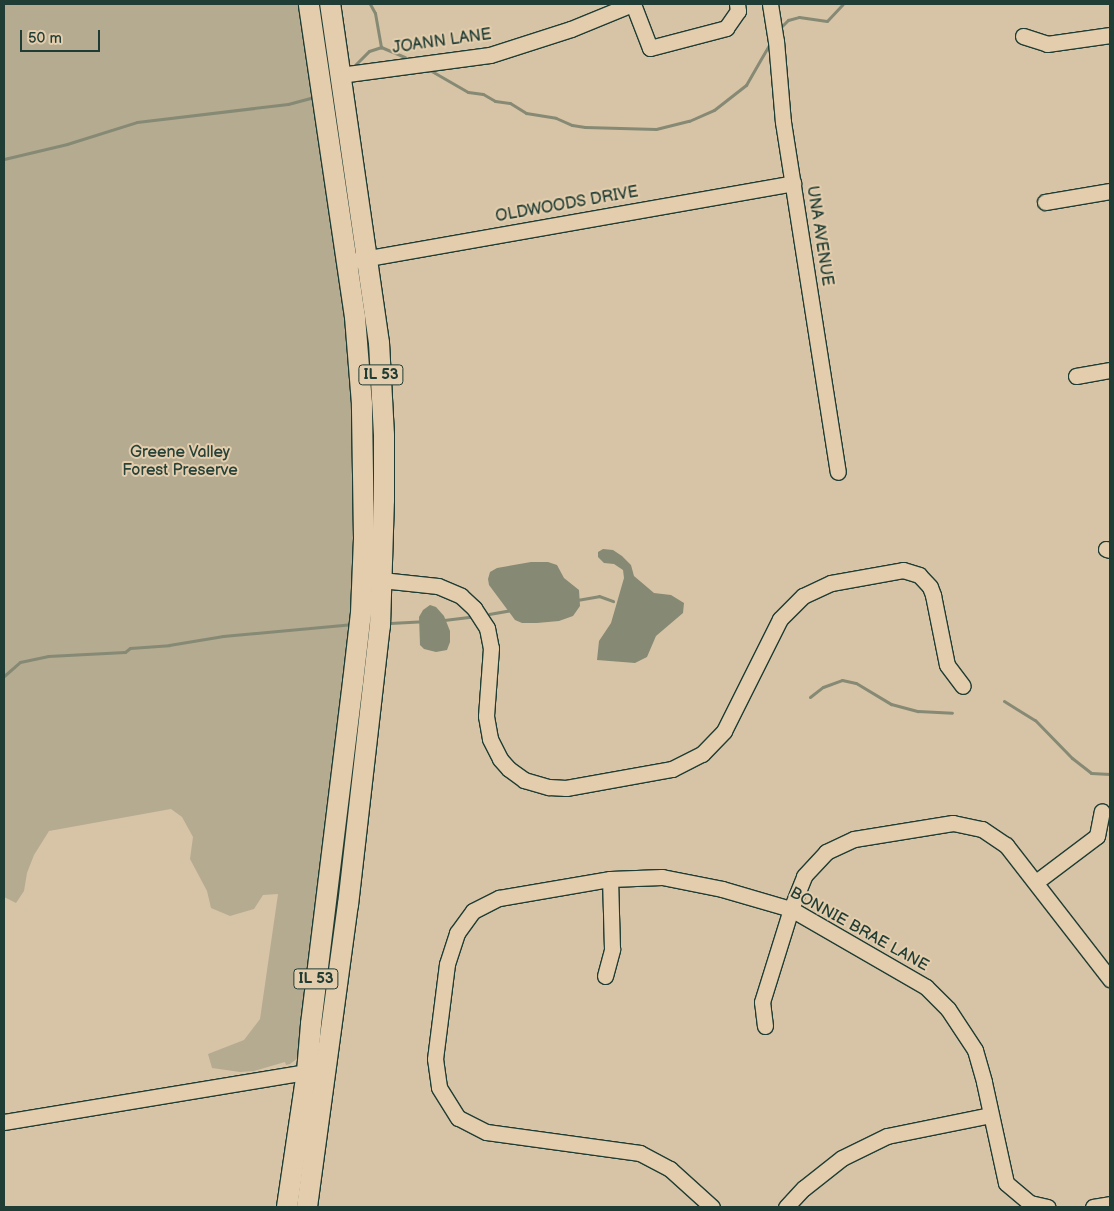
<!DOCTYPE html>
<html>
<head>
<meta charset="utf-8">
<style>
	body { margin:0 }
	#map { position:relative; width:1114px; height:1211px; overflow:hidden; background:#d7c4a6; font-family:"Balsamiq Sans",sans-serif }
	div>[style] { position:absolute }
	.green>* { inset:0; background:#b5ab91 }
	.water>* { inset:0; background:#868a74 }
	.stream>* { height:3px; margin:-1.5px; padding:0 1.5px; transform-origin:1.5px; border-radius:1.5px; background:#868a74 }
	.roads { filter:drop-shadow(1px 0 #1f3d34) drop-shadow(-1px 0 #1f3d34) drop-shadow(0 1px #1f3d34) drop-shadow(0 -1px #1f3d34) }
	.minor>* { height:15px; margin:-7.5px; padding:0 7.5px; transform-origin:7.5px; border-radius:7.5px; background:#e3cdad }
	.major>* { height:20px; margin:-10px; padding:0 10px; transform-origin:10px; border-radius:10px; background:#e3cdad }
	span { translate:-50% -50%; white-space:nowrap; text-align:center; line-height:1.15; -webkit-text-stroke:4px #e3cdad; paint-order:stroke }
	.shield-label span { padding:1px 4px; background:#e3cdad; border:1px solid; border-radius:4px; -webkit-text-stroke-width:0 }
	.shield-label { font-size:15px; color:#1f3d34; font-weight:700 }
	.street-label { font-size:16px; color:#1f3d34 }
	.park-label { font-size:16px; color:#264239 }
	.frame { position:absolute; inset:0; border:5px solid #1f3d34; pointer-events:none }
	.scale { position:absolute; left:20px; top:30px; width:80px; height:22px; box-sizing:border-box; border:2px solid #1f3d34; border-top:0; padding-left:6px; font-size:15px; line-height:18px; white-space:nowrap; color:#1f3d34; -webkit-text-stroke:4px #e3cdad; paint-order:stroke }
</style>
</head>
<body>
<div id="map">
	<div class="green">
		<div style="clip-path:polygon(4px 4px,302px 4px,344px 302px,355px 405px,354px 611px,298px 1058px,290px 1064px,286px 1065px,285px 1062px,254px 1071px,240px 1072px,212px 1068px,208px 1054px,244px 1040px,260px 1019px,278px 894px,263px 895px,254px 909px,230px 916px,211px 908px,207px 891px,190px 859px,193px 837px,182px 817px,171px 809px,49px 831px,34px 855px,27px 873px,24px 891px,16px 903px,4px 897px)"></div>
	</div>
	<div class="water">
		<div style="clip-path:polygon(603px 549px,613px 550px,622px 556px,631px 565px,634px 576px,654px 593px,671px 595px,684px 603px,683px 613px,656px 636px,647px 657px,635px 663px,597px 660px,599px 641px,611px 623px,624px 578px,623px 570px,614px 564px,604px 563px,598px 557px,598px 552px)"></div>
		<div style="clip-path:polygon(531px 562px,548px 562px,557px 565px,564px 578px,579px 590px,580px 606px,573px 616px,559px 621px,537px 623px,522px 623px,515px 620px,489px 585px,488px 579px,490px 572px,497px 568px)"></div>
		<div style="clip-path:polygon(430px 605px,436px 607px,444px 616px,450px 631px,450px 642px,447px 650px,436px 652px,424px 649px,420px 645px,419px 617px,423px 610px)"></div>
	</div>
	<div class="stream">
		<div style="left:370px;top:4px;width:10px;rotate:61deg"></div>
		<div style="left:375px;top:13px;width:35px;rotate:80deg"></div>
		<div style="left:779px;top:29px;width:13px;rotate:-45deg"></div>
		<div style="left:788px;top:20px;width:11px;rotate:-15deg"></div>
		<div style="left:799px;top:17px;width:28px;rotate:8deg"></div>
		<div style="left:827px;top:21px;width:23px;rotate:-47deg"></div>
		<div style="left:354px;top:66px;width:21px;rotate:-45deg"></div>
		<div style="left:369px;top:51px;width:13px;rotate:-18deg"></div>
		<div style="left:381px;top:47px;width:26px;rotate:23deg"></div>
		<div style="left:428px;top:69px;width:46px;rotate:29.9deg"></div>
		<div style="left:468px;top:92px;width:15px;rotate:8deg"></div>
		<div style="left:483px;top:94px;width:14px;rotate:30deg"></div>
		<div style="left:495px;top:101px;width:15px;rotate:8deg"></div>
		<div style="left:510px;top:103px;width:19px;rotate:32deg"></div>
		<div style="left:526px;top:113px;width:30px;rotate:9deg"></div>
		<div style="left:556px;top:118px;width:17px;rotate:24deg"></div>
		<div style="left:572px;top:125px;width:13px;rotate:9deg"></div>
		<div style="left:585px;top:127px;width:71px;rotate:1.6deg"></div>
		<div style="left:656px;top:129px;width:34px;rotate:-14deg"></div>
		<div style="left:689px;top:121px;width:27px;rotate:-24deg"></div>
		<div style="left:714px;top:110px;width:41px;rotate:-38deg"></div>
		<div style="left:746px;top:85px;width:46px;rotate:-60.1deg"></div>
		<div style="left:4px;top:159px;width:65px;rotate:-13.4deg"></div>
		<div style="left:67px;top:144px;width:73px;rotate:-17.4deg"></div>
		<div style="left:137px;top:122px;width:152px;rotate:-6.8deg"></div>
		<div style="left:288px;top:104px;width:28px;rotate:-15deg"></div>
		<div style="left:577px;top:600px;width:22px;rotate:-10deg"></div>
		<div style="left:599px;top:596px;width:15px;rotate:20deg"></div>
		<div style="left:489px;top:614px;width:23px;rotate:-10deg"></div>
		<div style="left:444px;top:620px;width:31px;rotate:-7deg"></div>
		<div style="left:390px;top:623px;width:33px;rotate:-3deg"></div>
		<div style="left:4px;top:676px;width:21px;rotate:-41deg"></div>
		<div style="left:20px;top:662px;width:29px;rotate:-12deg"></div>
		<div style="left:48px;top:656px;width:77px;rotate:-3deg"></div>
		<div style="left:125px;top:652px;width:6px;rotate:-39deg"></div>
		<div style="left:130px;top:648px;width:39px;rotate:-4deg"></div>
		<div style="left:169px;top:645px;width:55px;rotate:-9.5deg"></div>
		<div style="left:223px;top:636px;width:131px;rotate:-5.3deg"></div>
		<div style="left:810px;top:697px;width:16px;rotate:-38deg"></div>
		<div style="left:823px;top:687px;width:20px;rotate:-20deg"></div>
		<div style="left:842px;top:680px;width:14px;rotate:12deg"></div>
		<div style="left:856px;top:683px;width:41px;rotate:31deg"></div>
		<div style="left:891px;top:704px;width:28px;rotate:15deg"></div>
		<div style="left:918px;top:711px;width:34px;rotate:3deg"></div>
		<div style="left:1004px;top:701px;width:36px;rotate:32deg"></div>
		<div style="left:1035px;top:720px;width:53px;rotate:45.8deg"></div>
		<div style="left:1072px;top:758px;width:24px;rotate:38deg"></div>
		<div style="left:1091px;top:773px;width:19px;rotate:3deg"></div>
	</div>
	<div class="roads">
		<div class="minor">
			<div style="left:633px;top:4px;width:47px;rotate:68.9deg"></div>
			<div style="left:650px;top:48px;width:79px;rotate:-14.7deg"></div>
			<div style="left:726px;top:28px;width:21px;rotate:-55deg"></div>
			<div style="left:738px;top:11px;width:7px;rotate:-98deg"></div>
			<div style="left:770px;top:4px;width:37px;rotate:81deg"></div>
			<div style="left:776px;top:41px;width:81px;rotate:85.1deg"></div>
			<div style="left:783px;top:122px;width:354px;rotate:81.1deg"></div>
			<div style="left:1023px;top:36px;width:25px;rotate:18deg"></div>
			<div style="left:1047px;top:44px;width:64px;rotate:-8.1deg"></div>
			<div style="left:340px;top:75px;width:151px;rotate:-7.6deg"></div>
			<div style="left:490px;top:55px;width:85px;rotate:-17.8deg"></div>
			<div style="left:571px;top:29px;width:66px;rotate:-22.3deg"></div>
			<div style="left:1045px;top:202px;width:66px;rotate:-9.6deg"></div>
			<div style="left:357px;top:260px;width:443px;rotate:-10deg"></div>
			<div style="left:1076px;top:376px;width:35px;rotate:-10deg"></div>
			<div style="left:1106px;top:549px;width:4px;rotate:14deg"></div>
			<div style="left:372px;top:579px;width:66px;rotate:6.1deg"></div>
			<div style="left:438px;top:586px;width:25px;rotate:23deg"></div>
			<div style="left:461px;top:596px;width:18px;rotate:43deg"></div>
			<div style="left:474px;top:608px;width:24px;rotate:57deg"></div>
			<div style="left:487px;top:628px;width:20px;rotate:79deg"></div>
			<div style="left:491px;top:648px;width:68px;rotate:94.2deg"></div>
			<div style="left:486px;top:716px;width:23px;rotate:80deg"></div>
			<div style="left:490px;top:739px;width:22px;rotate:63deg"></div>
			<div style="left:500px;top:759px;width:13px;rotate:48deg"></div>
			<div style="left:509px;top:769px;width:19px;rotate:36deg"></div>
			<div style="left:524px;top:780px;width:26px;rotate:16deg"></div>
			<div style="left:549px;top:787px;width:17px;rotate:3deg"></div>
			<div style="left:566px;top:788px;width:108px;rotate:-10.2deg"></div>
			<div style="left:672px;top:769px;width:34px;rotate:-27deg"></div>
			<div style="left:702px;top:754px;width:32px;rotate:-46deg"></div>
			<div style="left:724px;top:731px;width:125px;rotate:-63.4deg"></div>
			<div style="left:780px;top:619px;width:33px;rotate:-45deg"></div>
			<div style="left:803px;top:596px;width:31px;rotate:-25deg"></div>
			<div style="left:831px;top:583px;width:73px;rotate:-10.2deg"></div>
			<div style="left:903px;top:570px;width:17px;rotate:17deg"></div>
			<div style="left:919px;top:575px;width:16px;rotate:47deg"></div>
			<div style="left:930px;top:587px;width:9px;rotate:69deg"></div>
			<div style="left:933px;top:595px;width:71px;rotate:78.7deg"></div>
			<div style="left:947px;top:665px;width:26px;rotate:53deg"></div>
			<div style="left:1036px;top:882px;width:76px;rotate:-37deg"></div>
			<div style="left:1097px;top:836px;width:25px;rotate:-79deg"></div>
			<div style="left:605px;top:976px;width:28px;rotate:-75deg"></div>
			<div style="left:612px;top:949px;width:70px;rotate:-91.6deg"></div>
			<div style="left:765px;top:1026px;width:24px;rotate:-97deg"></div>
			<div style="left:762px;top:1002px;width:97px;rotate:-72.7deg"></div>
			<div style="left:791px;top:909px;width:35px;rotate:-68deg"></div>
			<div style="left:804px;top:876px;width:33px;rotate:-47deg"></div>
			<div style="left:826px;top:852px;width:31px;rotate:-25deg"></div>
			<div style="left:854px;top:839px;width:100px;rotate:-9.2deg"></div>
			<div style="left:953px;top:823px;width:30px;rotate:12deg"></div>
			<div style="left:982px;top:829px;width:29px;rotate:34deg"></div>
			<div style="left:1006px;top:845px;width:170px;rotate:52.2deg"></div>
			<div style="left:4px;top:1122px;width:307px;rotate:-9.4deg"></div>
			<div style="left:712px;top:1207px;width:57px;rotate:-137.9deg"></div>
			<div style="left:670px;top:1169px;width:34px;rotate:-152deg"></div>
			<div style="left:640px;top:1153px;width:155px;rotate:-172.2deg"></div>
			<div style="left:486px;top:1132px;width:31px;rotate:-153deg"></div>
			<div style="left:458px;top:1118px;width:36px;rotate:-122deg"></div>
			<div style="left:439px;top:1087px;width:28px;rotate:-98deg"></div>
			<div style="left:435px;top:1059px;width:96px;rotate:-82.8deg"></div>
			<div style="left:447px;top:964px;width:33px;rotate:-72deg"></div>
			<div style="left:457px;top:933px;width:27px;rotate:-54deg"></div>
			<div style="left:473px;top:911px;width:29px;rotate:-27deg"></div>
			<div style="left:499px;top:898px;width:113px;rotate:-9.7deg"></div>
			<div style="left:610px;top:879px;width:52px;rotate:-2.2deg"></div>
			<div style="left:662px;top:877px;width:61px;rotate:11.3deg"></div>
			<div style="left:722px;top:889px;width:72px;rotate:16.2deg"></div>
			<div style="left:791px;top:909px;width:156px;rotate:30deg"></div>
			<div style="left:926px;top:987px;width:31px;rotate:45deg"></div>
			<div style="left:948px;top:1009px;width:49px;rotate:56.6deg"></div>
			<div style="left:975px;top:1050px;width:33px;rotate:74deg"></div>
			<div style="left:984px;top:1082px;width:103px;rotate:77.7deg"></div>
			<div style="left:1006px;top:1183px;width:31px;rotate:40deg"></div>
			<div style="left:1030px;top:1203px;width:18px;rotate:13deg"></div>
			<div style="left:786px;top:1207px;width:26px;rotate:-47deg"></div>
			<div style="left:804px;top:1188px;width:48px;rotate:-38.3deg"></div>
			<div style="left:842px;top:1158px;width:50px;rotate:-26.1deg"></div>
			<div style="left:887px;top:1136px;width:105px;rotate:-11.5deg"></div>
			<div style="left:1093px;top:1207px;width:17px;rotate:-10deg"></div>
		</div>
		<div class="major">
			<div style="left:287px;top:1207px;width:136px;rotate:-81.6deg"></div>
			<div style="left:307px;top:1072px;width:48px;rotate:-85.2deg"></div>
			<div style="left:311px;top:1024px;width:345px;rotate:-83deg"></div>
			<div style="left:353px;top:682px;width:69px;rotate:-83.4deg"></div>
			<div style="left:361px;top:613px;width:75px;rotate:-87.7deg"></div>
			<div style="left:364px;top:538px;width:134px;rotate:-90.9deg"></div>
			<div style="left:362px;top:404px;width:87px;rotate:-94.6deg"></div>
			<div style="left:355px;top:317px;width:316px;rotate:-98.4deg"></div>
			<div style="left:307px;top:1207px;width:305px;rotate:-82.3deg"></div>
			<div style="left:348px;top:905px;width:281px;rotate:-83.5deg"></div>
			<div style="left:380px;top:626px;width:126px;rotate:-88.2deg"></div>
			<div style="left:384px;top:500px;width:65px;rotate:-90deg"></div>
			<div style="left:384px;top:435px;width:92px;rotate:-93.1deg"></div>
			<div style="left:379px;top:343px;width:343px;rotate:-98.2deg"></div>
		</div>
	</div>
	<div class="shield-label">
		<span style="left:381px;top:375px">IL 53</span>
		<span style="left:316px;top:979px">IL 53</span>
	</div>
	<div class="street-label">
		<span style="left:442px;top:42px;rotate:-8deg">JOANN LANE</span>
		<span style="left:567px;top:205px;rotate:-10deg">OLDWOODS DRIVE</span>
		<span style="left:819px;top:236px;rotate:81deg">UNA AVENUE</span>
		<span style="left:859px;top:930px;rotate:29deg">BONNIE BRAE LANE</span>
	</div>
	<div class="park-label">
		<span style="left:180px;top:462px">Greene Valley<br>Forest Preserve</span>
	</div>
	<div class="frame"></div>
	<div class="scale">50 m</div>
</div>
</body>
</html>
